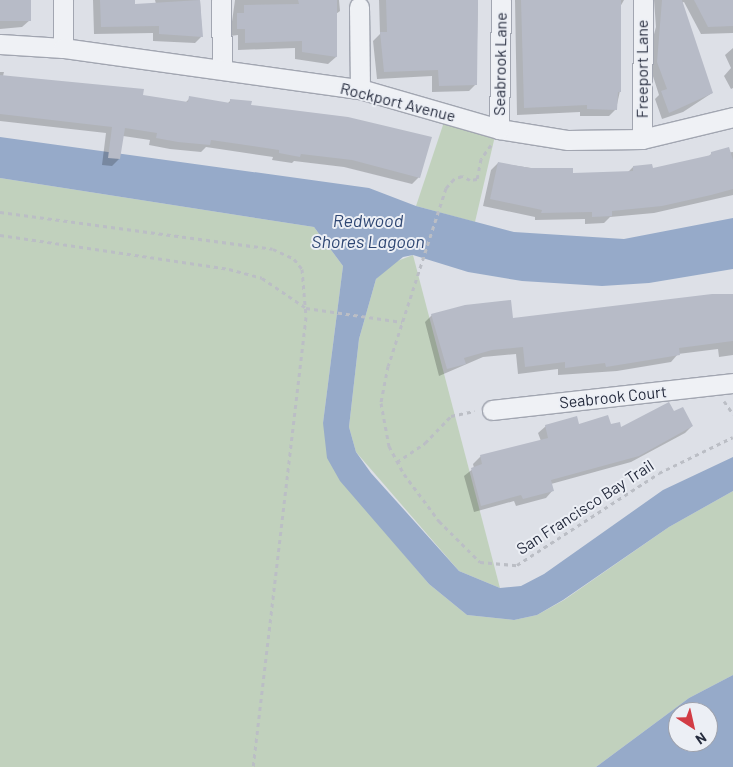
<!DOCTYPE html>
<html>
<head>
<meta charset="utf-8">
<style>
	body { margin:0 }
	#map { position:relative; width:733px; height:767px; overflow:hidden; background:#dde0e7; font-family:Barlow,sans-serif }
	div>[style] { position:absolute }
	.green>* { inset:0; background:#c1d1bd }
	.water>* { inset:0; background:#96aac9 }
	.shadow>* { inset:0; background:#0003 }
	.building>* { inset:0; background:#b7bbc7; transform-origin:0 0 }
	.path>* { height:3px; margin-top:-1.5px; transform-origin:0; background:repeating-linear-gradient(90deg,#bbbec5 0 4px,transparent 0 8px) }
	.roads { filter:drop-shadow(1px 0 #a2a6b1) drop-shadow(-1px 0 #a2a6b1) drop-shadow(0 1px #a2a6b1) drop-shadow(0 -1px #a2a6b1) }
	.street>* { height:19px; margin:-9.5px; padding:0 9.5px; transform-origin:9.5px; border-radius:9.5px; background:#eff1f5 }
	span { translate:-50% -50%; white-space:nowrap; text-align:center; line-height:1.15; -webkit-text-stroke:4px #eceff5; paint-order:stroke }
	.street-label { font-size:16px; color:#262c3e }
	.water-label { font-size:18px; color:#2f4773; font-style:italic }
	.north { position:absolute; left:668px; top:702px; width:50px; height:50px; box-sizing:border-box; background:#eceff5; border:1px solid #9da1ac; border-radius:50%; rotate:145deg; font-size:14px; font-weight:700; line-height:20px; text-align:center; color:#262c3e }
	.north::after { content:''; display:block; margin:auto; width:18px; height:22px; background:#d23c45; clip-path:polygon(50% 0,100% 100%,50% 72%,0 100%) }
</style>
</head>
<body>
<div id="map">
	<div class="green">
		<div style="clip-path:polygon(445px 119px,495px 136px,475px 222px,416px 206px)"></div>
		<div style="clip-path:polygon(0 178px,314px 227px,343px 266px,323px 423px,396px 545px,429px 584px,467px 615px,514px 620px,537px 615px,564px 600px,669px 527px,733px 491px,733px 675px,689px 698px,596px 767px,0 767px)"></div>
		<div style="clip-path:polygon(413px 255px,500px 588px,459px 571px,356px 452px,349px 427px,359px 339px,376px 279px,392px 263px)"></div>
	</div>
	<div class="water">
		<div style="clip-path:polygon(0 137px,369px 188px,416px 206px,514px 232px,624px 239px,733px 218px,733px 269px,649px 283px,602px 286px,522px 281px,468px 272px,413px 255px,403px 257px,376px 279px,359px 339px,349px 427px,356px 452px,371px 473px,459px 571px,500px 588px,521px 586px,544px 574px,663px 490px,733px 457px,733px 491px,669px 527px,563px 600px,537px 615px,514px 620px,467px 615px,429px 584px,340px 481px,327px 458px,323px 423px,343px 266px,314px 227px,0 178px)"></div>
		<div style="clip-path:polygon(evenodd,733px 675px,733px 767px,596px 767px,689px 698px,733px 675px,678px 712px,708px 712px,708px 742px,678px 742px,678px 712px)"></div>
	</div>
	<div class="shadow">
		<div style="clip-path:polygon(0 0,30px 0,30px 20px,22px 27px,0 29px)"></div>
		<div style="clip-path:polygon(93px 0,134px 0,134px 5px,156px 4px,155px 0,200px 0,202px 36px,195px 43px,153px 41px,153px 33px,94px 34px)"></div>
		<div style="clip-path:polygon(235px 0,339px 0,340px 11px,336px 14px,336px 57px,328px 64px,295px 59px,295px 48px,238px 50px,238px 35px,230px 36px)"></div>
		<div style="clip-path:polygon(379px 0,478px 0,476px 84px,469px 91px,432px 92px,432px 76px,377px 79px,373px 41px,380px 34px)"></div>
		<div style="clip-path:polygon(515px 0,624px 0,620px 7px,620px 91px,616px 109px,609px 116px,580px 116px,580px 112px,517px 115px)"></div>
		<div style="clip-path:polygon(654px 0,733px 0,733px 33px,701px 34px,684px 2px,681px 3px,712px 93px,683px 112px,662px 119px,655px 99px,659px 95px,651px 70px,651px 45px,656px 27px)"></div>
		<div style="clip-path:polygon(733px 48px,733px 88px,731px 89px,724px 76px,731px 68px,725px 55px)"></div>
		<div style="clip-path:polygon(0 72px,4px 72px,3px 76px,185px 103px,190px 98px,227px 104px,231px 100px,419px 177px,412px 184px,344px 167px,294px 161px,292px 163px,272px 160px,273px 157px,206px 147px,201px 152px,170px 149px,149px 145px,150px 140px,123px 136px,119px 159px,112px 166px,102px 165px,106px 133px,0 121px)"></div>
		<div style="clip-path:polygon(733px 152px,733px 195px,654px 213px,610px 217px,604px 223px,585px 224px,585px 219px,535px 220px,535px 217px,483px 206px,491px 170px,498px 163px,571px 174px,628px 172px,633px 167px,651px 170px,708px 157px,711px 154px)"></div>
		<div style="clip-path:polygon(733px 295px,733px 355px,719px 357px,718px 349px,678px 354px,671px 362px,617px 371px,558px 375px,558px 369px,518px 374px,516px 354px,483px 357px,439px 376px,425px 322px,432px 315px,512px 319px)"></div>
		<div style="clip-path:polygon(673px 413px,692px 426px,685px 433px,631px 462px,551px 484px,553px 490px,546px 498px,516px 506px,514px 501px,474px 512px,464px 476px,474px 468px,473px 464px,481px 456px,541px 441px,538px 433px,546px 426px,620px 429px)"></div>
	</div>
	<div class="building">
		<div style="left:0;top:0;width:31px;height:21px"></div>
		<div style="clip-path:polygon(100px 0,135px 0,135px 4px,200px 0,203px 37px,159px 34px,159px 26px,101px 27px)"></div>
		<div style="clip-path:polygon(298px 0,337px 0,337px 57px,302px 52px,302px 41px,245px 43px,245px 29px,237px 29px,237px 13px,244px 13px,244px 5px,299px 4px)"></div>
		<div style="clip-path:polygon(386px 0,478px 0,477px 85px,439px 86px,438px 70px,384px 72px,380px 32px,387px 32px)"></div>
		<div style="clip-path:polygon(521px 0,621px 0,621px 92px,618px 92px,617px 110px,587px 109px,587px 105px,524px 108px)"></div>
		<div style="clip-path:polygon(662px 0,682px 0,713px 93px,669px 113px,661px 91px,667px 89px,657px 62px)"></div>
		<div style="clip-path:polygon(694px 0,733px 0,733px 26px,708px 27px)"></div>
		<div style="clip-path:polygon(0 75px,144px 89px,143px 95px,188px 102px,189px 96px,230px 103px,230px 99px,252px 101px,251px 105px,348px 117px,432px 137px,420px 178px,352px 160px,301px 154px,300px 157px,279px 153px,279px 150px,211px 140px,210px 145px,178px 142px,156px 138px,157px 133px,125px 128px,120px 159px,108px 158px,112px 127px,0 114px)"></div>
		<div style="clip-path:polygon(729px 147px,733px 160px,733px 189px,711px 195px,662px 206px,612px 211px,612px 216px,592px 217px,592px 212px,541px 213px,542px 210px,490px 199px,498px 162px,530px 168px,573px 168px,573px 173px,633px 171px,633px 166px,652px 164px,653px 168px,711px 155px,711px 152px)"></div>
		<div style="clip-path:polygon(712px 294px,733px 294px,733px 341px,679px 348px,680px 355px,606px 367px,605px 363px,565px 368px,565px 362px,525px 367px,523px 347px,492px 350px,464px 358px,466px 364px,447px 369px,431px 314px,465px 305px,511px 300px,513px 318px)"></div>
		<div style="clip-path:polygon(669px 402px,674px 411px,683px 407px,693px 426px,639px 456px,551px 480px,554px 491px,523px 499px,521px 495px,481px 506px,471px 468px,482px 464px,480px 455px,548px 438px,545px 425px,577px 416px,579px 424px,608px 415px,611px 424px,620px 422px,621px 427px)"></div>
	</div>
	<div class="path">
		<div style="left:491px;top:145px;width:17px;rotate:126deg"></div>
		<div style="left:481px;top:159px;width:20px;rotate:101deg"></div>
		<div style="left:477px;top:179px;width:7px;rotate:172deg"></div>
		<div style="left:470px;top:180px;width:9px;rotate:-153deg"></div>
		<div style="left:462px;top:176px;width:9px;rotate:159deg"></div>
		<div style="left:454px;top:179px;width:12px;rotate:132deg"></div>
		<div style="left:446px;top:188px;width:187px;rotate:108deg"></div>
		<div style="left:388px;top:366px;width:38px;rotate:101deg"></div>
		<div style="left:381px;top:403px;width:44px;rotate:79.5deg"></div>
		<div style="left:389px;top:446px;width:32px;rotate:62deg"></div>
		<div style="left:404px;top:474px;width:59px;rotate:53.3deg"></div>
		<div style="left:439px;top:521px;width:58px;rotate:45deg"></div>
		<div style="left:480px;top:562px;width:37px;rotate:5deg"></div>
		<div style="left:517px;top:565px;width:169px;rotate:-32.9deg"></div>
		<div style="left:659px;top:473px;width:82px;rotate:-25.9deg"></div>
		<div style="left:0;top:212px;width:275px;rotate:7.7deg"></div>
		<div style="left:273px;top:249px;width:23px;rotate:25deg"></div>
		<div style="left:294px;top:259px;width:13px;rotate:51deg"></div>
		<div style="left:302px;top:269px;width:48px;rotate:85.2deg"></div>
		<div style="left:306px;top:317px;width:453px;rotate:96.7deg"></div>
		<div style="left:0;top:235px;width:232px;rotate:8.4deg"></div>
		<div style="left:229px;top:269px;width:34px;rotate:15deg"></div>
		<div style="left:262px;top:278px;width:53px;rotate:34.3deg"></div>
		<div style="left:306px;top:308px;width:97px;rotate:8.3deg"></div>
		<div style="left:724px;top:401px;width:16px;rotate:55deg"></div>
		<div style="left:397px;top:462px;width:34px;rotate:-34deg"></div>
		<div style="left:425px;top:443px;width:37px;rotate:-46deg"></div>
		<div style="left:451px;top:416px;width:24px;rotate:-12deg"></div>
	</div>
	<div class="roads">
		<div class="street">
			<div style="left:63px;top:0;width:48px;rotate:90deg"></div>
			<div style="left:221px;top:0;width:69px;rotate:89.2deg"></div>
			<div style="left:359px;top:7px;width:82px;rotate:89.3deg"></div>
			<div style="left:0;top:44px;width:63px;rotate:3.6deg"></div>
			<div style="left:63px;top:48px;width:300px;rotate:7.9deg"></div>
			<div style="left:360px;top:89px;width:145px;rotate:16.1deg"></div>
			<div style="left:499px;top:129px;width:70px;rotate:9.1deg"></div>
			<div style="left:568px;top:140px;width:74px;rotate:-0.8deg"></div>
			<div style="left:642px;top:139px;width:94px;rotate:-13.6deg"></div>
			<div style="left:499px;top:129px;width:129px;rotate:-89.1deg"></div>
			<div style="left:642px;top:139px;width:139px;rotate:-89.6deg"></div>
			<div style="left:492px;top:410px;width:243px;rotate:-6.4deg"></div>
		</div>
	</div>
	<div class="street-label">
		<span style="left:500px;top:64px;rotate:-89deg">Seabrook Lane</span>
		<span style="left:642px;top:69px;rotate:-90deg">Freeport Lane</span>
		<span style="left:398px;top:102px;rotate:14deg">Rockport Avenue</span>
		<span style="left:613px;top:397px;rotate:-6deg">Seabrook Court</span>
		<span style="left:585px;top:507px;rotate:-33deg">San Francisco Bay Trail</span>
	</div>
	<div class="water-label">
		<span style="left:368px;top:231px">Redwood<br>Shores Lagoon</span>
	</div>
	<div class="north">N</div>
</div>
</body>
</html>
